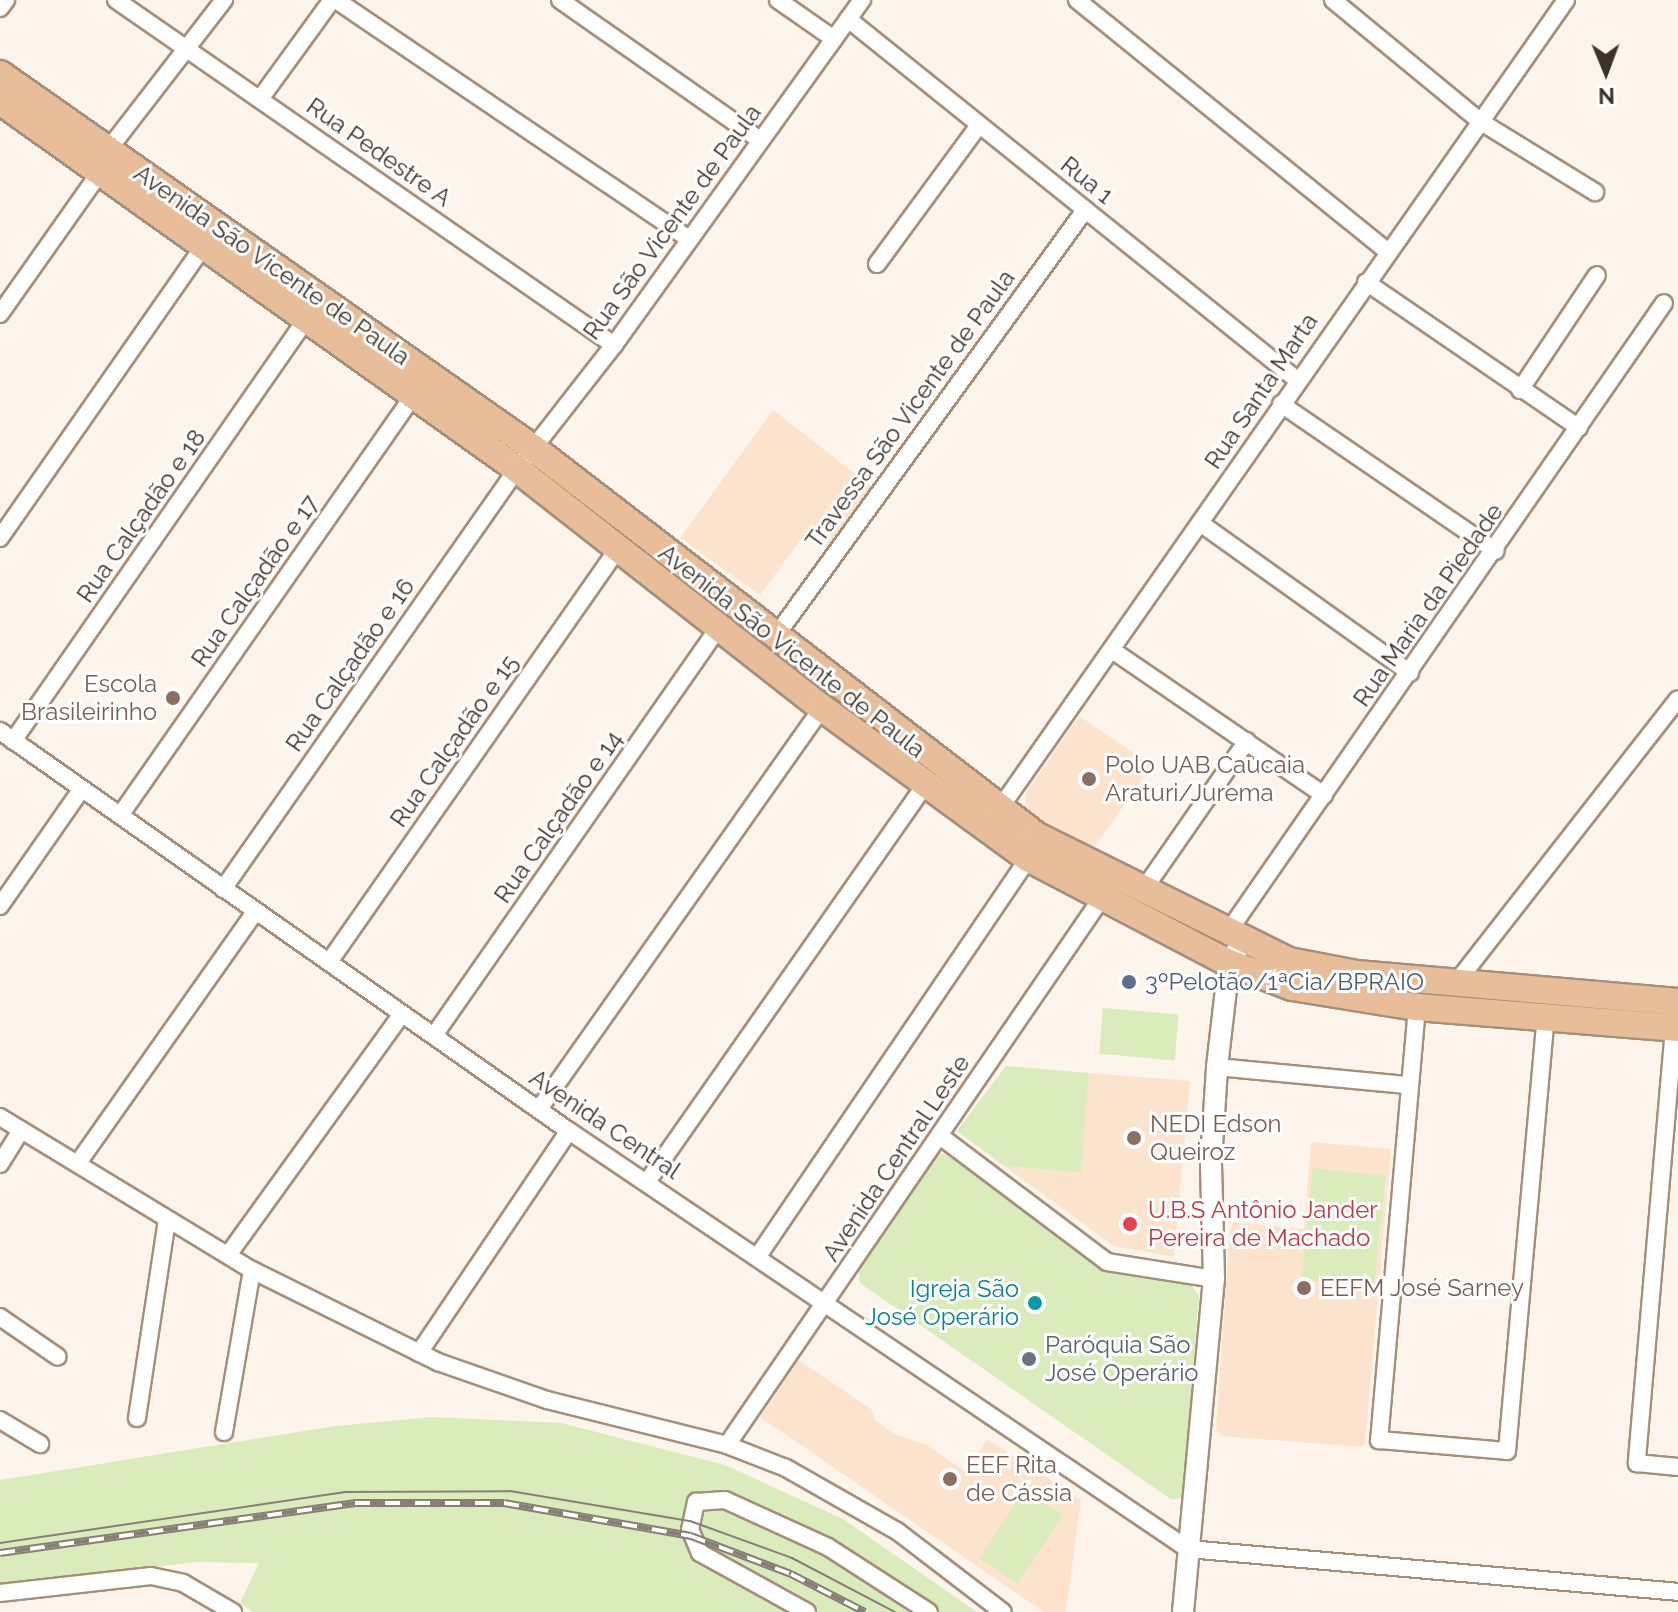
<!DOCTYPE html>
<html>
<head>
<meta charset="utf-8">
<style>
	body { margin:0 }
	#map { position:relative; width:1678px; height:1612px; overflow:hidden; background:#fdf4eb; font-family:Raleway,sans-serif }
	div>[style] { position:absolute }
	.built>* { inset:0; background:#fce3ce }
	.green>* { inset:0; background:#dbecbc; transform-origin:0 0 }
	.roads { filter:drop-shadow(2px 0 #a58f7b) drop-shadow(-2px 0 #a58f7b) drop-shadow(0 2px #a58f7b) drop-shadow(0 -2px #a58f7b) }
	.minor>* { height:16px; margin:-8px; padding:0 8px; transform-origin:8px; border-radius:8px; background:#fff }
	.tertiary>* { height:20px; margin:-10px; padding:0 10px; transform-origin:10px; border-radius:10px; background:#fff }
	.primary>* { height:26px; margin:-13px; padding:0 13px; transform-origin:13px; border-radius:13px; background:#e8be9a }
	.tram>* { height:2px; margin:-1px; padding:0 1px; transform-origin:1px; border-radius:1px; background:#887e76 }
	.rail>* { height:8px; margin-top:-4px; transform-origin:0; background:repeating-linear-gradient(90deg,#fff 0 15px,#887e76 0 30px); box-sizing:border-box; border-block:2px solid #887e76 }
	.dots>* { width:22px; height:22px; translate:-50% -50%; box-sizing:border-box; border:4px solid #fff; border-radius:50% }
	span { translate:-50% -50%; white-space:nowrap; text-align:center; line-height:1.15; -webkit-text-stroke:6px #fff; paint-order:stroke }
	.street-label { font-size:24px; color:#3c322a }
	.education-label { font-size:24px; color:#785e54 }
	.right { translate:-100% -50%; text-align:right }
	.left { translate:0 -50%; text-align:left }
	.service-label { font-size:24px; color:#4e5e75 }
	.health-label { font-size:24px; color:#be3a42 }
	.culture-label { font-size:24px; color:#0d838f }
	.worship-label { font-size:24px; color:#5b616d }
	.north { position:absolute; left:1566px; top:32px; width:80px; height:80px; -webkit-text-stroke:6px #fff; paint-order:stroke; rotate:179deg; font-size:22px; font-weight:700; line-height:32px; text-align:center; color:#3c322a }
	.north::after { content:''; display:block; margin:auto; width:28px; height:36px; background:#3c322a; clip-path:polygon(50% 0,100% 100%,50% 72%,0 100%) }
</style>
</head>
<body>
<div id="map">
	<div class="built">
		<div style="clip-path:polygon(773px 410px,872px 487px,827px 550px,805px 534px,760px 595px,680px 538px)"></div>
		<div style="clip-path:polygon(1079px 716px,1152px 765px,1094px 848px,1025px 815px,1026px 793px)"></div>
		<div style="clip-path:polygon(1089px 1073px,1190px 1081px,1174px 1257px,1114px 1246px,1004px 1166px,1080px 1173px)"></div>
		<div style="clip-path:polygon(1311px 1142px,1391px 1149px,1365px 1444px,1361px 1447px,1221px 1436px,1216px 1429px,1230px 1229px,1234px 1222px,1304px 1229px)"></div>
		<div style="clip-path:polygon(799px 1360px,872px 1410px,875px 1420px,894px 1434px,927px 1445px,966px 1472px,987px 1439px,1081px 1500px,1066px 1612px,1044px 1612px,760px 1417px)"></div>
	</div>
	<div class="green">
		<div style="left:1103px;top:1008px;width:76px;height:46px;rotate:5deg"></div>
		<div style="clip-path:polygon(1006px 1066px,1089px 1073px,1081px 1173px,1004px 1166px,957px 1131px)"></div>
		<div style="clip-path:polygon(950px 1153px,1107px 1271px,1190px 1284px,1199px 1295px,1183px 1497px,1172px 1500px,860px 1283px,858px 1269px,935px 1155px)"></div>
		<div style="left:1313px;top:1168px;width:73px;height:112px;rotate:6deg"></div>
		<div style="clip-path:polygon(432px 1417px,561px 1423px,725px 1465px,843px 1519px,977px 1612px,253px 1612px,240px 1603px,259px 1563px,195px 1562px,0 1585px,0 1480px,335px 1426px)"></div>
		<div style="left:1024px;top:1490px;width:46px;height:82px;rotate:33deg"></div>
	</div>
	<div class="roads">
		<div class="minor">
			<div style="left:116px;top:0;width:606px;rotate:34.71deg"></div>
			<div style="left:336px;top:0;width:426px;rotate:34.1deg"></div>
			<div style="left:560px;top:0;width:244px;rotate:35deg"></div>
			<div style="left:778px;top:0;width:68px;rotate:34.9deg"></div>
			<div style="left:1077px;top:0;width:400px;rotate:39deg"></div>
			<div style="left:1333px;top:0;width:192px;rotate:39.5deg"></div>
			<div style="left:1481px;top:122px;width:134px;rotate:31.6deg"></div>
			<div style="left:0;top:8px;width:10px;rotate:-53deg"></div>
			<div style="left:848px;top:19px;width:575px;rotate:38.78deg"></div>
			<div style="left:260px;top:99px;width:122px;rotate:-54deg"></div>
			<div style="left:108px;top:150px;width:190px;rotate:-52.3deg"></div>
			<div style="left:877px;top:264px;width:172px;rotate:-53.7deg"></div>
			<div style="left:1366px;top:282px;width:258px;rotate:34.4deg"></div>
			<div style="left:0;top:314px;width:174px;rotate:-54.8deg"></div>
			<div style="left:1520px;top:390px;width:138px;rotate:-56.2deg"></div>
			<div style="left:1281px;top:404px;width:260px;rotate:34.4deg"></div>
			<div style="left:1200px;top:523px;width:258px;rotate:35.5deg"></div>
			<div style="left:0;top:538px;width:356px;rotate:-55.1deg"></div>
			<div style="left:775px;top:637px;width:528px;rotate:-54.02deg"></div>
			<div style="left:1112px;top:650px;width:257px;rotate:34.4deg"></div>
			<div style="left:0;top:731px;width:696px;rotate:35.11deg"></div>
			<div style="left:569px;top:1131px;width:747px;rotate:34.03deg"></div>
			<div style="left:1188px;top:1549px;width:492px;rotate:5deg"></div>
			<div style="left:13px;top:741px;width:515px;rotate:-55.2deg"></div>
			<div style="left:998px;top:811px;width:990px;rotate:-54.99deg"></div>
			<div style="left:121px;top:814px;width:518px;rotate:-55.05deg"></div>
			<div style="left:223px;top:889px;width:513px;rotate:-55.01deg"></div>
			<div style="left:517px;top:469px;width:157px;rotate:-52deg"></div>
			<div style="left:614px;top:345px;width:425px;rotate:-54.3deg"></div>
			<div style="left:1144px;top:889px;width:180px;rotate:-55.2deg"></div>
			<div style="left:0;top:906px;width:141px;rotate:-55.1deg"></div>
			<div style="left:1228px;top:932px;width:765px;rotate:-55.27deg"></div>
			<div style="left:329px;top:962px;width:506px;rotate:-55.05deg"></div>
			<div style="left:1456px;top:983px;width:360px;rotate:-52deg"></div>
			<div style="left:1417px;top:1007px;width:435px;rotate:95deg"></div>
			<div style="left:1379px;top:1440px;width:128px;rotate:4.9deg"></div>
			<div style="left:1507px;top:1451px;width:435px;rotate:-84.9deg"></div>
			<div style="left:1674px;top:1028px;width:437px;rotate:94.9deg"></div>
			<div style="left:1637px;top:1463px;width:41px;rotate:5.6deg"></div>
			<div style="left:435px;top:1034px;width:498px;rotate:-55.1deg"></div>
			<div style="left:1217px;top:1067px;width:193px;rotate:5.4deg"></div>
			<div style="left:539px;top:1109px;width:491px;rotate:-54.8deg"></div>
			<div style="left:0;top:1117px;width:295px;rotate:31.3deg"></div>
			<div style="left:252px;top:1270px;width:208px;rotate:26.3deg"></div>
			<div style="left:438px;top:1362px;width:115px;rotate:19.2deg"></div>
			<div style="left:547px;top:1400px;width:186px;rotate:14deg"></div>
			<div style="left:727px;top:1445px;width:63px;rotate:21.3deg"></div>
			<div style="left:786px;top:1468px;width:128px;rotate:29.6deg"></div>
			<div style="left:897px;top:1531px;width:133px;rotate:37.4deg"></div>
			<div style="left:940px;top:1136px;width:209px;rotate:37deg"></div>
			<div style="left:1107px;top:1262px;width:108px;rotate:9deg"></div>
			<div style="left:78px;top:1163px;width:307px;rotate:-54.8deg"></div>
			<div style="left:0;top:1164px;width:40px;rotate:-58deg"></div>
			<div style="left:647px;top:1182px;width:486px;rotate:-55deg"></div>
			<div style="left:228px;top:1255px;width:297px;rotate:-54.2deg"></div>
			<div style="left:758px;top:1256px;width:481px;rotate:-55.8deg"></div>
			<div style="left:0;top:1317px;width:70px;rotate:34.6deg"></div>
			<div style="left:419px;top:1353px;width:268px;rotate:-56deg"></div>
			<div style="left:137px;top:1418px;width:200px;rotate:-81.4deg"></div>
			<div style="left:0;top:1420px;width:47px;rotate:31deg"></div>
			<div style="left:224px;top:1432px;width:164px;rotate:-80.2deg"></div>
			<div style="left:727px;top:1445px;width:665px;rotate:-55.59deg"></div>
			<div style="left:0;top:1593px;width:152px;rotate:-6.4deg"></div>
			<div style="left:151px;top:1576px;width:33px;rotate:12deg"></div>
			<div style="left:183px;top:1583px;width:58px;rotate:30.1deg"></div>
			<div style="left:807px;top:1612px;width:122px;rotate:-151.1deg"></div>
			<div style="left:700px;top:1553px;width:25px;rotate:-113deg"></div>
			<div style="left:690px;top:1530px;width:29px;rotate:-78deg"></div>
			<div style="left:696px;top:1502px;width:29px;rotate:-4deg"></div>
			<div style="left:725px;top:1500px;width:113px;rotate:24.5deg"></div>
			<div style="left:828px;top:1547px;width:120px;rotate:32.8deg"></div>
		</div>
		<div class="tertiary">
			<div style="left:1183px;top:1612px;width:334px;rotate:-84.7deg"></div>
			<div style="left:1214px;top:1279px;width:118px;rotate:-91.5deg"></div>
			<div style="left:1211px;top:1161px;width:94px;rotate:-86.3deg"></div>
			<div style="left:1217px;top:1067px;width:105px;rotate:-83.4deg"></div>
			<div style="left:1229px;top:963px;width:26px;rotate:-58deg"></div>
		</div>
		<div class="primary">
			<div style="left:0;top:74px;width:651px;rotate:35.06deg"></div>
			<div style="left:533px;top:448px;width:636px;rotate:37.59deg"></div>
			<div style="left:1037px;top:836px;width:281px;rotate:26.4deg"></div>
			<div style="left:1289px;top:961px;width:69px;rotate:10.8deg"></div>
			<div style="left:1357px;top:974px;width:322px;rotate:5deg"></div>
			<div style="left:0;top:101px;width:635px;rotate:35.44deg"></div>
			<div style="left:517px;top:469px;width:387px;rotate:38.1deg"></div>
			<div style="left:822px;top:708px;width:255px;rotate:36.1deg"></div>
			<div style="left:1028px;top:858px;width:227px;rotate:27.6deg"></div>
			<div style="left:1229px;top:963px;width:67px;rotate:20.9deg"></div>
			<div style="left:1292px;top:987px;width:127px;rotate:9.1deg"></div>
			<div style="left:1417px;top:1007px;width:262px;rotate:4.6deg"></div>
		</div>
	</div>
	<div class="tram">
		<div style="left:0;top:1543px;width:349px;rotate:-8.4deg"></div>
		<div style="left:345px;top:1492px;width:165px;rotate:-0.3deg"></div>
		<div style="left:510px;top:1491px;width:182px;rotate:9.5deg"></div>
		<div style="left:690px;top:1521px;width:109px;rotate:19.9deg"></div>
		<div style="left:792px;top:1558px;width:116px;rotate:27.7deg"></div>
	</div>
	<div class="rail">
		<div style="left:0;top:1553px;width:359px;rotate:-8deg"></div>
		<div style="left:355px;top:1503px;width:149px"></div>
		<div style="left:504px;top:1503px;width:190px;rotate:10deg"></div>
		<div style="left:691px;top:1536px;width:107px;rotate:20.8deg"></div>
		<div style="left:791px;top:1574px;width:83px;rotate:27.2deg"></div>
	</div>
	<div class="dots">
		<div style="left:173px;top:698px;background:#8d6e63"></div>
		<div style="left:1089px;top:779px;background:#8d6e63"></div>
		<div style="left:1129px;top:982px;background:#5c6f8a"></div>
		<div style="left:1134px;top:1138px;background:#8d6e63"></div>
		<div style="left:1130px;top:1224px;background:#e0444e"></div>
		<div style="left:1304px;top:1288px;background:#8d6e63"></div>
		<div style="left:1035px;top:1303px;background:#0f9aa8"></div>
		<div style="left:1029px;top:1359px;background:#6b7280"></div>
		<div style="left:950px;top:1479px;background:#8d6e63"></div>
	</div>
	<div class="street-label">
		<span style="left:379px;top:152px;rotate:35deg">Rua Pedestre A</span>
		<span style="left:1087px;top:180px;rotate:39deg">Rua 1</span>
		<span style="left:672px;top:222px;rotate:-54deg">Rua São Vicente de Paula</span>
		<span style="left:272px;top:265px;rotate:35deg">Avenida São Vicente de Paula</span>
		<span style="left:1261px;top:391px;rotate:-56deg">Rua Santa Marta</span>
		<span style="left:910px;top:409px;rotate:-54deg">Travessa São Vicente de Paula</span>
		<span style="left:141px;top:516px;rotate:-55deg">Rua Calçadão e 18</span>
		<span style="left:255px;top:581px;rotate:-55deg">Rua Calçadão e 17</span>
		<span style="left:1428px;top:605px;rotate:-55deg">Rua Maria da Piedade</span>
		<span style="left:792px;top:651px;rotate:38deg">Avenida São Vicente de Paula</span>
		<span style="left:350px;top:665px;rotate:-55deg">Rua Calçadão e 16</span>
		<span style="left:454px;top:741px;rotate:-55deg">Rua Calçadão e 15</span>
		<span style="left:558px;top:817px;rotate:-55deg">Rua Calçadão e 14</span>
		<span style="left:605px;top:1124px;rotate:34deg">Avenida Central</span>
		<span style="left:896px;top:1158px;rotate:-56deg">Avenida Central Leste</span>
	</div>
	<div class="education-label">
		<span class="right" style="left:157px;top:698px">Escola<br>Brasileirinho</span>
		<span class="left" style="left:1105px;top:779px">Polo UAB Caucaia<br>Araturi/Jurema</span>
		<span class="left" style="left:1150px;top:1138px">NEDI Edson<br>Queiroz</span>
		<span class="left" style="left:1320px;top:1288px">EEFM José Sarney</span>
		<span class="left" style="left:966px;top:1479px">EEF Rita<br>de Cássia</span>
	</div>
	<div class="service-label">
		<span class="left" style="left:1145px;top:982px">3ºPelotão/1ªCia/BPRAIO</span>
	</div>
	<div class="health-label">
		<span class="left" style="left:1148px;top:1224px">U.B.S Antônio Jander<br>Pereira de Machado</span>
	</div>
	<div class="culture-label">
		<span class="right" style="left:1019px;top:1303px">Igreja São<br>José Operário</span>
	</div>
	<div class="worship-label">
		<span class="left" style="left:1045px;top:1359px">Paróquia São<br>José Operário</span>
	</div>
	<div class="north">N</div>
</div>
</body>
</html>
